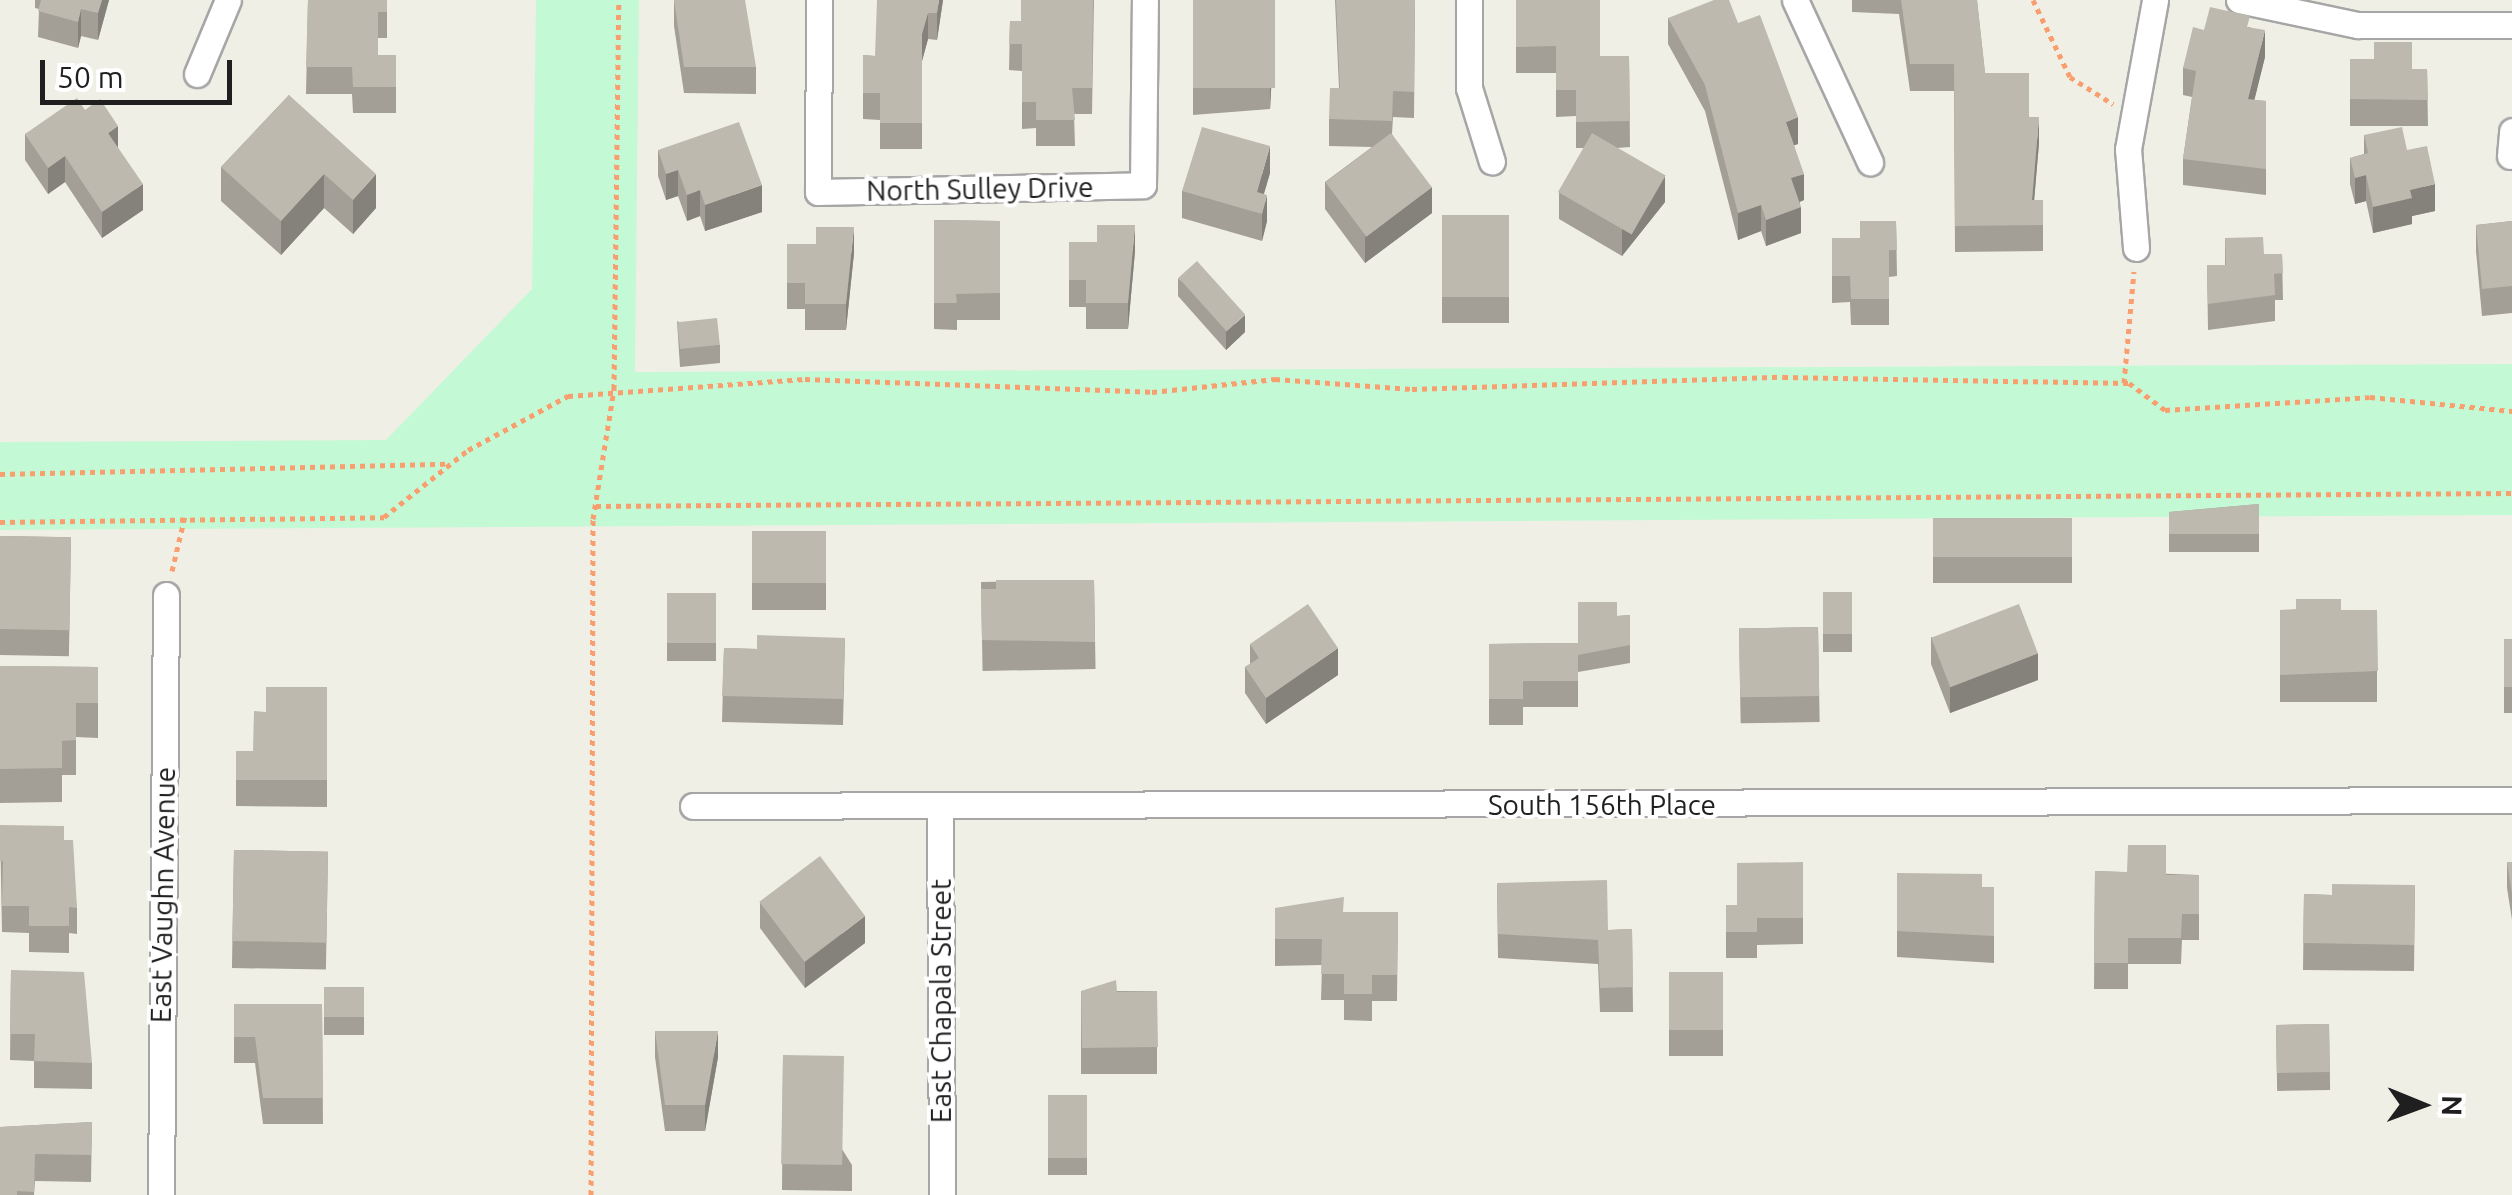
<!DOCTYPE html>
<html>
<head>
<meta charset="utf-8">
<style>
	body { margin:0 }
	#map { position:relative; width:2512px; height:1195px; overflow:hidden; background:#f0efe6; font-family:Ubuntu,sans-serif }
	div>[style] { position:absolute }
	.park>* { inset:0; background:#c4f9d5 }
	.path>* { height:5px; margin-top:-2.5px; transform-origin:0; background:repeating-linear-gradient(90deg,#f99e6e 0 5px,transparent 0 10px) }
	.roads { filter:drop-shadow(2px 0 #a6a6a6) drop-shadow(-2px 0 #a6a6a6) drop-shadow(0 2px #a6a6a6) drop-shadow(0 -2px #a6a6a6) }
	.street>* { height:25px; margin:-12.5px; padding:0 12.5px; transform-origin:12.5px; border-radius:12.5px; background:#fff }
	.wall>* { inset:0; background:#a39f96; transform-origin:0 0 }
	.shaded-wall>* { inset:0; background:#84827a }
	.building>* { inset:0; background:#bdb9af; transform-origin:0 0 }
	span { translate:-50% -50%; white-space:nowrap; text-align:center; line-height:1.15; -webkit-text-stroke:8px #fff; paint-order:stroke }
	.street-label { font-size:28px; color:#1f1f1f }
	.north { position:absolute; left:2372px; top:1055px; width:100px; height:100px; -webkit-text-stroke:8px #fff; paint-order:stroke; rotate:91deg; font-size:28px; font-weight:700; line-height:40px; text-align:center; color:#1f1f1f }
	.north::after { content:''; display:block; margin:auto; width:35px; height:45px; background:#1f1f1f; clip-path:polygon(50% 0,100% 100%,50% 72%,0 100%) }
	.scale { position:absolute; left:40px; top:60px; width:192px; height:45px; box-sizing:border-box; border:5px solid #1f1f1f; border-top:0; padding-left:12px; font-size:30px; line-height:35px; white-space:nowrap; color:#1f1f1f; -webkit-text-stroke:8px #fff; paint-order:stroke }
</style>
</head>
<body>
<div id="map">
	<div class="park">
		<div style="clip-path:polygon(536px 0,639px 0,635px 372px,2512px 364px,2512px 515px,0 530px,0 442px,386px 440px,532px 289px)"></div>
	</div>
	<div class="path">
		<div style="left:2033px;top:0;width:85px;rotate:64.3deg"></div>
		<div style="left:2070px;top:77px;width:51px;rotate:32.1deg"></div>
		<div style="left:2124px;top:383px;width:112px;rotate:-84.9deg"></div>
		<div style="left:0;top:474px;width:447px;rotate:-1.3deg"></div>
		<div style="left:596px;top:506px;width:1916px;rotate:-0.39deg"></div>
		<div style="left:0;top:522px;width:384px;rotate:-0.7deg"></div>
		<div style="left:384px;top:517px;width:107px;rotate:-38.6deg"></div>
		<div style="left:468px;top:450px;width:114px;rotate:-28.4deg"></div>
		<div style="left:568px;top:396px;width:238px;rotate:-4.1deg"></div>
		<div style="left:805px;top:379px;width:347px;rotate:2.1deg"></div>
		<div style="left:1152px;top:392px;width:124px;rotate:-6deg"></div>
		<div style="left:1275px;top:379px;width:137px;rotate:4.2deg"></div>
		<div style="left:1412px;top:389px;width:371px;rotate:-1.9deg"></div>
		<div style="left:1783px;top:377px;width:346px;rotate:1deg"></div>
		<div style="left:2129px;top:383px;width:45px;rotate:36.9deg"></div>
		<div style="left:2165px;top:410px;width:205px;rotate:-3.6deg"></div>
		<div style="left:2370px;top:397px;width:143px;rotate:5.6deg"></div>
		<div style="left:172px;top:571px;width:57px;rotate:-76.7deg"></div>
		<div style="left:591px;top:1195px;width:676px;rotate:-89.83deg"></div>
		<div style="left:593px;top:519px;width:132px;rotate:-80.8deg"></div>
		<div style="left:614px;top:389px;width:389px;rotate:-89.3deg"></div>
	</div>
	<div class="roads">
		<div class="street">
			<div style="left:819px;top:0;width:192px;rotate:90.3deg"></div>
			<div style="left:818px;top:192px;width:325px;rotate:-1.2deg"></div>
			<div style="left:1143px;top:185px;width:185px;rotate:-89.4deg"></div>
			<div style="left:1469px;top:0;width:88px;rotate:90deg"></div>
			<div style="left:1469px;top:88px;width:77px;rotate:72.7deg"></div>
			<div style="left:1795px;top:0;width:179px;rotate:65.2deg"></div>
			<div style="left:2239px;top:0;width:122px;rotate:11.9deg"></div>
			<div style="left:2358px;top:25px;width:154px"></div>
			<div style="left:197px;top:74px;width:80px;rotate:-67.3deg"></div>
			<div style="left:2510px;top:156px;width:25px;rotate:-85deg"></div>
			<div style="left:2136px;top:248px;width:99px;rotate:-94.6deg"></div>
			<div style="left:2128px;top:149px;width:151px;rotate:-79.7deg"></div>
			<div style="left:693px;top:806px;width:1819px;rotate:-0.19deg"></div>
			<div style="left:940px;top:808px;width:387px;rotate:89.7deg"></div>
			<div style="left:161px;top:1195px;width:600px;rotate:-89.52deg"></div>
		</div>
	</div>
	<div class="wall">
		<div style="clip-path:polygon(35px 0,109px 0,98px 40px,81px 36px,78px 48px,38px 37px,39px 9px,35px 8px)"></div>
		<div style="clip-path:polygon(308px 0,387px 0,387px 38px,378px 38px,378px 55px,396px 55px,396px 113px,353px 113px,352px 94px,306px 94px)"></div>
		<div style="clip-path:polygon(674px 0,756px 67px,756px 94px,684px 93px,674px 26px)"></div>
		<div style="clip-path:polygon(943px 0,937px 40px,928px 39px,922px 61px,922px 149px,880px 149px,880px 120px,863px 119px,863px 55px,875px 56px)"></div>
		<div style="clip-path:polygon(1094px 0,1092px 114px,1074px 114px,1075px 146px,1036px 146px,1036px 128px,1022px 129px,1022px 71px,1009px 70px,1010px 21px,1021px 21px)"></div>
		<div style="clip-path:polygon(1335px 0,1415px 0,1414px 118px,1393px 117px,1392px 134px,1432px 213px,1365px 263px,1325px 209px,1325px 182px,1372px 147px,1329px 146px,1329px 119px,1339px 88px)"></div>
		<div style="clip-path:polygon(1516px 0,1600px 56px,1629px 56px,1630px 147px,1617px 148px,1665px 202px,1622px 256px,1559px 219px,1559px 192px,1584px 148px,1576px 148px,1576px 116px,1556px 117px,1556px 73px,1516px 73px)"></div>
		<div style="clip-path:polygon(1852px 0,1977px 0,1985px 73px,2029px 117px,2039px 143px,2034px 200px,2043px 200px,2043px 251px,1955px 252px,1954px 91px,1910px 91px,1899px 14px,1852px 12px)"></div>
		<div style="clip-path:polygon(1275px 18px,1270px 109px,1193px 115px,1193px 88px)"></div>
		<div style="clip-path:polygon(1668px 18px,1738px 23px,1798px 144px,1794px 145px,1804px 200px,1800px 202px,1801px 233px,1766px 246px,1761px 231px,1738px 240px,1705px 111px,1668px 44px)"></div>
		<div style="clip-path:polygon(2250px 27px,2265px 57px,2254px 100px,2266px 101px,2266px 195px,2183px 185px,2183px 159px,2192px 97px,2183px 95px,2183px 68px,2204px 30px)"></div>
		<div style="clip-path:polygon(2350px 59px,2412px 69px,2427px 69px,2428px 126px,2350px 126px)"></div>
		<div style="clip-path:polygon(289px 95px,376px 208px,353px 234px,324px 208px,281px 255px,221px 201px,221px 167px)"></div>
		<div style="clip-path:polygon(85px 110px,118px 148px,143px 210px,102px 238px,65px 182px,48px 194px,25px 160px,25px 134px)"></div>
		<div style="clip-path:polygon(2364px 135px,2407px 150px,2435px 211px,2412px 216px,2412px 224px,2373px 233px,2366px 201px,2355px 204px,2350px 184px,2350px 158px,2364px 154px)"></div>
		<div style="clip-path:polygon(658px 150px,762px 212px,705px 231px,700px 216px,687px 221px,678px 196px,666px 200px,658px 176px)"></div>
		<div style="clip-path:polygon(1270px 173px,1264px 194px,1267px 221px,1262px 241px,1182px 218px,1182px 191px)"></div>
		<div style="left:1442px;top:215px;width:67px;height:108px"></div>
		<div style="clip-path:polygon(934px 220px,1000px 221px,1000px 320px,957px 320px,957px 330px,934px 329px)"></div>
		<div style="clip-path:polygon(1896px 221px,1897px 276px,1889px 277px,1889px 325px,1851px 325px,1850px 302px,1832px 303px,1832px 238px,1860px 238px)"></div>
		<div style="clip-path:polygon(2512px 221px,2512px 313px,2482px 316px,2476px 251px,2476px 225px)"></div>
		<div style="clip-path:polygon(2225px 238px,2264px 254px,2282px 254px,2283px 300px,2275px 300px,2275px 321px,2208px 330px,2207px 265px,2225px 265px)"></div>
		<div style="clip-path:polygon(1069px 242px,1097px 242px,1135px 251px,1128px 329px,1086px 329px,1086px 307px,1069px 307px)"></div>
		<div style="clip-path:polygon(787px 244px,854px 253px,846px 330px,805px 330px,805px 309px,787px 309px)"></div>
		<div style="clip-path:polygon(1178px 278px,1245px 332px,1226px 350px,1178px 296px)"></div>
		<div style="clip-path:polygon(677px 321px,720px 345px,720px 363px,680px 367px)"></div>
		<div style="clip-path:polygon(2259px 504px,2259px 552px,2169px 552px,2169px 512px)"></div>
		<div style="left:1933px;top:518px;width:139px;height:65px"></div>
		<div style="left:752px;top:531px;width:74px;height:79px"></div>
		<div style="left:0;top:536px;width:71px;height:119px;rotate:1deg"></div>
		<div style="left:1094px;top:580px;width:89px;height:113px;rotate:89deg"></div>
		<div style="left:1823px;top:592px;width:29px;height:60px"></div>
		<div style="left:716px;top:593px;width:68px;height:49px;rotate:90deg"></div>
		<div style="left:2280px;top:610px;width:97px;height:92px"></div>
		<div style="clip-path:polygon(1630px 615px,1630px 663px,1578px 672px,1578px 707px,1523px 707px,1523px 725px,1489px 725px,1489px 644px,1578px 643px,1617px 616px)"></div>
		<div style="left:1818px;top:627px;width:95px;height:79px;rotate:89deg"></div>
		<div style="clip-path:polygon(1931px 637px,2038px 680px,1950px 713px,1931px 664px)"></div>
		<div style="clip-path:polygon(845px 638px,843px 725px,722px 722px,724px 648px,757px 649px)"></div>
		<div style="left:2504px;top:639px;width:8px;height:74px"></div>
		<div style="clip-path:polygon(1250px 644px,1338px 675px,1266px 724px,1245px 693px,1245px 667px,1250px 664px)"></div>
		<div style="clip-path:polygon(0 666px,98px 667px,98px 738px,76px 737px,76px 775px,62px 775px,62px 802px,0 803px)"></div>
		<div style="clip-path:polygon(327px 687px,327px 807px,236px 806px,236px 751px,253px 751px,266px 712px)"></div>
		<div style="clip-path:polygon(0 825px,64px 840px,77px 908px,77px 934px,69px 933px,69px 953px,29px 952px,29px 933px,2px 932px)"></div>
		<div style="left:234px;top:850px;width:94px;height:118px;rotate:1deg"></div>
		<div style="clip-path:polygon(1803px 862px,1803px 944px,1757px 945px,1757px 958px,1726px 958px,1726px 905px,1737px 905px)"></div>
		<div style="clip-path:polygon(2507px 862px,2512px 862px,2512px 920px,2507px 888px)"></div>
		<div style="clip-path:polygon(2095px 871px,2199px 875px,2199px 940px,2182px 940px,2181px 964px,2128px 964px,2128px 989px,2094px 989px)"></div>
		<div style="clip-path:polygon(1897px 873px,1982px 887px,1994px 887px,1994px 963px,1897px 957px)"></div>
		<div style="clip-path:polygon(1497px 883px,1608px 930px,1632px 929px,1633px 1012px,1600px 1012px,1598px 964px,1498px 958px)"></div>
		<div style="clip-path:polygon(2415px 885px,2414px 971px,2303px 970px,2304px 894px,2332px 895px)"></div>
		<div style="clip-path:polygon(760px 902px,865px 943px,805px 988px,760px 928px)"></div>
		<div style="clip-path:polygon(1275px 908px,1344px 912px,1398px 912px,1397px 1001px,1372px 1001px,1372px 1021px,1344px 1020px,1344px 1000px,1321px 1000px,1322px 965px,1275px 966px)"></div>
		<div style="clip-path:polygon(11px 970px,92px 1063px,92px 1089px,34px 1088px,34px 1061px,10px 1060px)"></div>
		<div style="left:1669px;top:972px;width:54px;height:84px"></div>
		<div style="left:324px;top:987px;width:40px;height:48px"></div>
		<div style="left:1081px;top:991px;width:76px;height:83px"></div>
		<div style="clip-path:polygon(234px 1004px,322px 1004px,323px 1124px,263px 1124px,255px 1063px,234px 1063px)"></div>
		<div style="left:2329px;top:1024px;width:66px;height:53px;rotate:89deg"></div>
		<div style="clip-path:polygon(655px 1031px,718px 1057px,705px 1131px,665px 1131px,655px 1057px)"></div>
		<div style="clip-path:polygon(783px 1055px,852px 1165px,852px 1191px,782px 1190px)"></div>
		<div style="left:1048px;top:1095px;width:39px;height:80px"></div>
		<div style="clip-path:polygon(92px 1122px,91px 1182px,35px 1181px,34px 1195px,0 1195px,0 1127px)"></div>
	</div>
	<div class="shaded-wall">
		<div style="clip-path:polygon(102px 0,109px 0,98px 40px,98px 13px)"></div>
		<div style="clip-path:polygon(939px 0,943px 0,937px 40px,937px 13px)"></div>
		<div style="clip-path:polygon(1275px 0,1275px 18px,1270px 109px,1270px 82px)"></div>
		<div style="clip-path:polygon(81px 9px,81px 36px,78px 48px,78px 22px)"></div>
		<div style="clip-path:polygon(928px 13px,928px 39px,922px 61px,922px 34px)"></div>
		<div style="clip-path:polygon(2265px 30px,2265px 57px,2248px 126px,2248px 99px)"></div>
		<div style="clip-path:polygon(1798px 117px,1798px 144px,1786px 148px,1786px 122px)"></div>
		<div style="clip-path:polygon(2039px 117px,2039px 143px,2032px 226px,2032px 200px)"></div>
		<div style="clip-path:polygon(118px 126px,118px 152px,108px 133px)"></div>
		<div style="clip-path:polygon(1270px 146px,1270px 173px,1258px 213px,1257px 192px)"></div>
		<div style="clip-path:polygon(65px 156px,65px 182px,48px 194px,48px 168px)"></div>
		<div style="clip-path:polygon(678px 170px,678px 196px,666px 200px,666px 174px)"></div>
		<div style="clip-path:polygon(324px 174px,324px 208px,281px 255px,281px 221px)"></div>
		<div style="clip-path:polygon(376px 174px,376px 208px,353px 234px,353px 200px)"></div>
		<div style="clip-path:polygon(1804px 174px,1804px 200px,1791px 205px,1791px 178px)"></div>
		<div style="clip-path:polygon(2366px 175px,2366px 201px,2355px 204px,2355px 178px)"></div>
		<div style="clip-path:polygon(1665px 176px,1665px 202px,1622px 256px,1622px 229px)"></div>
		<div style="clip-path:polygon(143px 184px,143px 210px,102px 238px,102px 212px)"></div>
		<div style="clip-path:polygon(2435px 184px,2435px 211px,2412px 216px,2412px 224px,2373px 233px,2373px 207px,2410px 190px)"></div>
		<div style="clip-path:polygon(762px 185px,762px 212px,705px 231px,705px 205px)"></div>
		<div style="clip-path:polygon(1432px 187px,1432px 213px,1365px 263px,1365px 237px)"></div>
		<div style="clip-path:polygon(700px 190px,700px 216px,687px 221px,687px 195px)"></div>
		<div style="clip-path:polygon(1267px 195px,1267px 221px,1262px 241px,1262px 214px)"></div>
		<div style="clip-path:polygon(1761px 205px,1761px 231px,1738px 240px,1738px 213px)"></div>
		<div style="clip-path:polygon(1801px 207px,1801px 233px,1766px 246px,1766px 220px)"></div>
		<div style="clip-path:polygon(1135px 225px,1135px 251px,1128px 329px,1128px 303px)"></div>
		<div style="clip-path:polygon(854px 227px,854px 253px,846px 330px,846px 304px)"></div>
		<div style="clip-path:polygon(1245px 315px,1245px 332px,1226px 350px,1226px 332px)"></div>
		<div style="clip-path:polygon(1338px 648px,1338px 675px,1266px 724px,1266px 698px)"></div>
		<div style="clip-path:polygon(2038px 653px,2038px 680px,1950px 713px,1950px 687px)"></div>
		<div style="clip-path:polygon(865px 916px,865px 943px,805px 988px,805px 962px)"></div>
		<div style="clip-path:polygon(718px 1031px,718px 1057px,705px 1131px,705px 1105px)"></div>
	</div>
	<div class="building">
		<div style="clip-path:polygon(41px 0,102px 0,98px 13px,81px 9px,78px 22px,38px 11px)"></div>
		<div style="clip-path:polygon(308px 0,387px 0,387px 12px,378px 12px,378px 55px,396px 55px,396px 87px,353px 87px,352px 67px,306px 67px)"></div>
		<div style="clip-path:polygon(674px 0,745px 0,756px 67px,684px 67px)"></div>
		<div style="clip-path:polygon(877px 0,939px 0,937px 13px,928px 13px,922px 34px,922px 123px,880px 123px,880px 93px,863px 93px,863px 55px,875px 56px)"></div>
		<div style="clip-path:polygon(1021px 0,1093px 0,1092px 88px,1072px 88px,1075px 120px,1036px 120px,1036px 102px,1022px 102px,1022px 44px,1009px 44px,1010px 21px,1021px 21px)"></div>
		<div style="left:1193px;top:0;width:82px;height:88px"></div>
		<div style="clip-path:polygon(1336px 0,1415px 0,1414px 92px,1393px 91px,1392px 121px,1329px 119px,1330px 88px,1340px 88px)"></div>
		<div style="clip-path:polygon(1516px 0,1600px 0,1600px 56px,1629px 56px,1630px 121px,1576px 122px,1576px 90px,1556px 90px,1556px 46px,1516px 47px)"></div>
		<div style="clip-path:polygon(1714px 0,1729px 0,1738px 23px,1760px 15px,1798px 117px,1786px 122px,1804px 174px,1791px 178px,1801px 207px,1766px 220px,1761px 205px,1738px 213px,1705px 85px,1668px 18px)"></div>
		<div style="clip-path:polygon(1901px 0,1977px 0,1985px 73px,2029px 73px,2029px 117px,2039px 117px,2032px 200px,2043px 200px,2043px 225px,1955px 226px,1954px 64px,1910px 64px)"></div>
		<div style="clip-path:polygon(2210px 7px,2250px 16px,2247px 27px,2265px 30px,2248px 99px,2266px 101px,2266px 169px,2183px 159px,2196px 71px,2183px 68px,2193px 27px,2204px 30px)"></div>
		<div style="clip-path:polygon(2374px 42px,2412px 42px,2412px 69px,2427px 69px,2428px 100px,2350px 99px,2350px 59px,2374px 59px)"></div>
		<div style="clip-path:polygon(289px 95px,376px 174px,353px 200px,324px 174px,281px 221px,221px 167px)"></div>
		<div style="clip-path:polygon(77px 98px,85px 110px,100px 99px,118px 126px,108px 133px,143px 184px,102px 212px,65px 156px,48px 168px,25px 134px)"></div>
		<div style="clip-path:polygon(739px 122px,762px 185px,705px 205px,700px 190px,687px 195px,678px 170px,666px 174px,658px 150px)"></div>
		<div style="clip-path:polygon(1202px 127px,1270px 146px,1257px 192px,1267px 195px,1262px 214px,1182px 191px)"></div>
		<div style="clip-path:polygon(2402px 127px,2407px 150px,2427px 146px,2435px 184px,2410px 190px,2412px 198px,2373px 207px,2366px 175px,2355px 178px,2350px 158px,2368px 153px,2364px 135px)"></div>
		<div style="left:1391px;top:133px;width:68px;height:82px;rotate:53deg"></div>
		<div style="left:1592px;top:133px;width:85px;height:68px;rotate:30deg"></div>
		<div style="left:1442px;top:215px;width:67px;height:82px"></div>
		<div style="clip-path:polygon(934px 220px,1000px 221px,1000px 293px,956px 294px,957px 303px,934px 303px)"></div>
		<div style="clip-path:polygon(1860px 221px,1896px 221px,1897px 250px,1889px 250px,1889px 299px,1851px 299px,1850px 276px,1832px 276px,1832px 238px,1860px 238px)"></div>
		<div style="clip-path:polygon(2512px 221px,2512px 286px,2482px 289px,2476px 225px)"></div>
		<div style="clip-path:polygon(1097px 225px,1135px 225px,1128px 303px,1086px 303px,1086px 280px,1069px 280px,1069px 242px,1097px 242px)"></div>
		<div style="clip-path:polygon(816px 227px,854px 227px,846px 304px,805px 304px,805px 283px,787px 283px,787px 244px,816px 244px)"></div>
		<div style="clip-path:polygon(2263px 237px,2264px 254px,2282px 254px,2283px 273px,2274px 274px,2275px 295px,2208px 304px,2207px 265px,2226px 265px,2225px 238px)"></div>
		<div style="left:1197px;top:261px;width:72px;height:25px;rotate:48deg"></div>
		<div style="left:717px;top:318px;width:27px;height:40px;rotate:84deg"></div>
		<div style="clip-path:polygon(2259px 504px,2259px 534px,2169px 534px,2169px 512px)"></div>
		<div style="left:1933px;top:518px;width:139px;height:39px"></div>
		<div style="left:752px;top:531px;width:74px;height:52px"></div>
		<div style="left:0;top:536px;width:71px;height:93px;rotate:1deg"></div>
		<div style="clip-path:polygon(996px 580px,1094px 580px,1095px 642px,982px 640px,981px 589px,996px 589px)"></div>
		<div style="left:1823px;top:592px;width:29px;height:42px"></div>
		<div style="left:716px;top:593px;width:50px;height:49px;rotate:90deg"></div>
		<div style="clip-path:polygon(2296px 599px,2341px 599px,2341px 610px,2377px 610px,2378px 671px,2280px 675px,2280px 610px,2296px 609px)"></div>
		<div style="clip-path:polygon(1578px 602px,1617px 602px,1617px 616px,1630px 615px,1630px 645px,1578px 655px)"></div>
		<div style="clip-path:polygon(1308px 604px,1338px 648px,1266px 698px,1245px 667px,1259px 658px,1250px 644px)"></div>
		<div style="left:2019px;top:604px;width:53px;height:94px;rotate:69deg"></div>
		<div style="left:1818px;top:627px;width:69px;height:79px;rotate:89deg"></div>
		<div style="clip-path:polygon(757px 635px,845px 638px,843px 699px,722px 696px,724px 648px,757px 649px)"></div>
		<div style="left:2504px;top:639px;width:8px;height:48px"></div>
		<div style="clip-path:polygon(1578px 643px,1578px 681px,1523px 681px,1523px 699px,1489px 699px,1489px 644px)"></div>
		<div style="clip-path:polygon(0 666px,98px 667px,98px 703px,76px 703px,76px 740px,62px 741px,62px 768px,0 769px)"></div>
		<div style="clip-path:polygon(266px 687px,327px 687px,327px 780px,236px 780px,236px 751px,253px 751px,254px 711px,266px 712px)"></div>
		<div style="clip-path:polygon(0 825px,64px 826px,64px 840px,73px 840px,77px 908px,69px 907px,69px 926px,29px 926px,29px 906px,2px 906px,3px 861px,0 861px)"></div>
		<div style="clip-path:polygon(2128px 845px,2166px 845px,2166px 875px,2199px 875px,2199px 914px,2182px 914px,2181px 938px,2128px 938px,2128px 963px,2094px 963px,2095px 871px,2127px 872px)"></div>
		<div style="left:234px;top:850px;width:94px;height:91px;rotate:1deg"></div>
		<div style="left:820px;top:856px;width:75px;height:76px;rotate:53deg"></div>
		<div style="clip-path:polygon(1803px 862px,1803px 918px,1757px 918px,1757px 932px,1726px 932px,1726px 905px,1737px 905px,1737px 863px)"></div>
		<div style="clip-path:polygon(2507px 862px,2512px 862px,2512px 894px)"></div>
		<div style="clip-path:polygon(1897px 873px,1982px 874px,1982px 887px,1994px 887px,1994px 936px,1897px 931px)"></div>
		<div style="clip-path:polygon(1607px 880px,1608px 930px,1632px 929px,1633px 987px,1600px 988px,1598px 940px,1498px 934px,1497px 883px)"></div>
		<div style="clip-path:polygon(2332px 884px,2415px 885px,2414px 945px,2303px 943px,2304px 894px,2332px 895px)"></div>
		<div style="clip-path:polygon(1344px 897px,1343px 912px,1398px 912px,1397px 975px,1372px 975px,1372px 994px,1344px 994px,1344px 974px,1321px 974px,1322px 939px,1275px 939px,1275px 908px)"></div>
		<div style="clip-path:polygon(11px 970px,84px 972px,92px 1063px,34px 1061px,35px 1034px,10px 1034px)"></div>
		<div style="left:1669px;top:972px;width:54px;height:58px"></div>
		<div style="clip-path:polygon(1116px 980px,1117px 992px,1157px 991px,1158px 1047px,1082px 1048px,1081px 991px)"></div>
		<div style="left:324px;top:987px;width:40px;height:30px"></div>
		<div style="clip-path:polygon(234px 1004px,322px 1004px,323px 1098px,263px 1098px,255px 1037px,234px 1037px)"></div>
		<div style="left:2329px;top:1024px;width:48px;height:53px;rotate:89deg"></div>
		<div style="clip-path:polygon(655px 1031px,718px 1031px,705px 1105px,665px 1105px)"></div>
		<div style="left:783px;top:1055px;width:61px;height:109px;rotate:1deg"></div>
		<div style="left:1048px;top:1095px;width:39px;height:63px"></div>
		<div style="clip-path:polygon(92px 1122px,91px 1155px,35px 1154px,34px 1192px,17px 1191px,17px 1195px,0 1195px,0 1127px)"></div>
	</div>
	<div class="street-label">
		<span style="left:980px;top:189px;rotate:-1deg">North Sulley Drive</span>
		<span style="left:1602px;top:805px">South 156th Place</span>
		<span style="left:163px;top:895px;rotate:-89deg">East Vaughn Avenue</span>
		<span style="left:941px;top:1001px;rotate:-90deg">East Chapala Street</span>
	</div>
	<div class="north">N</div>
	<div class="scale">50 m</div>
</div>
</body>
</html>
